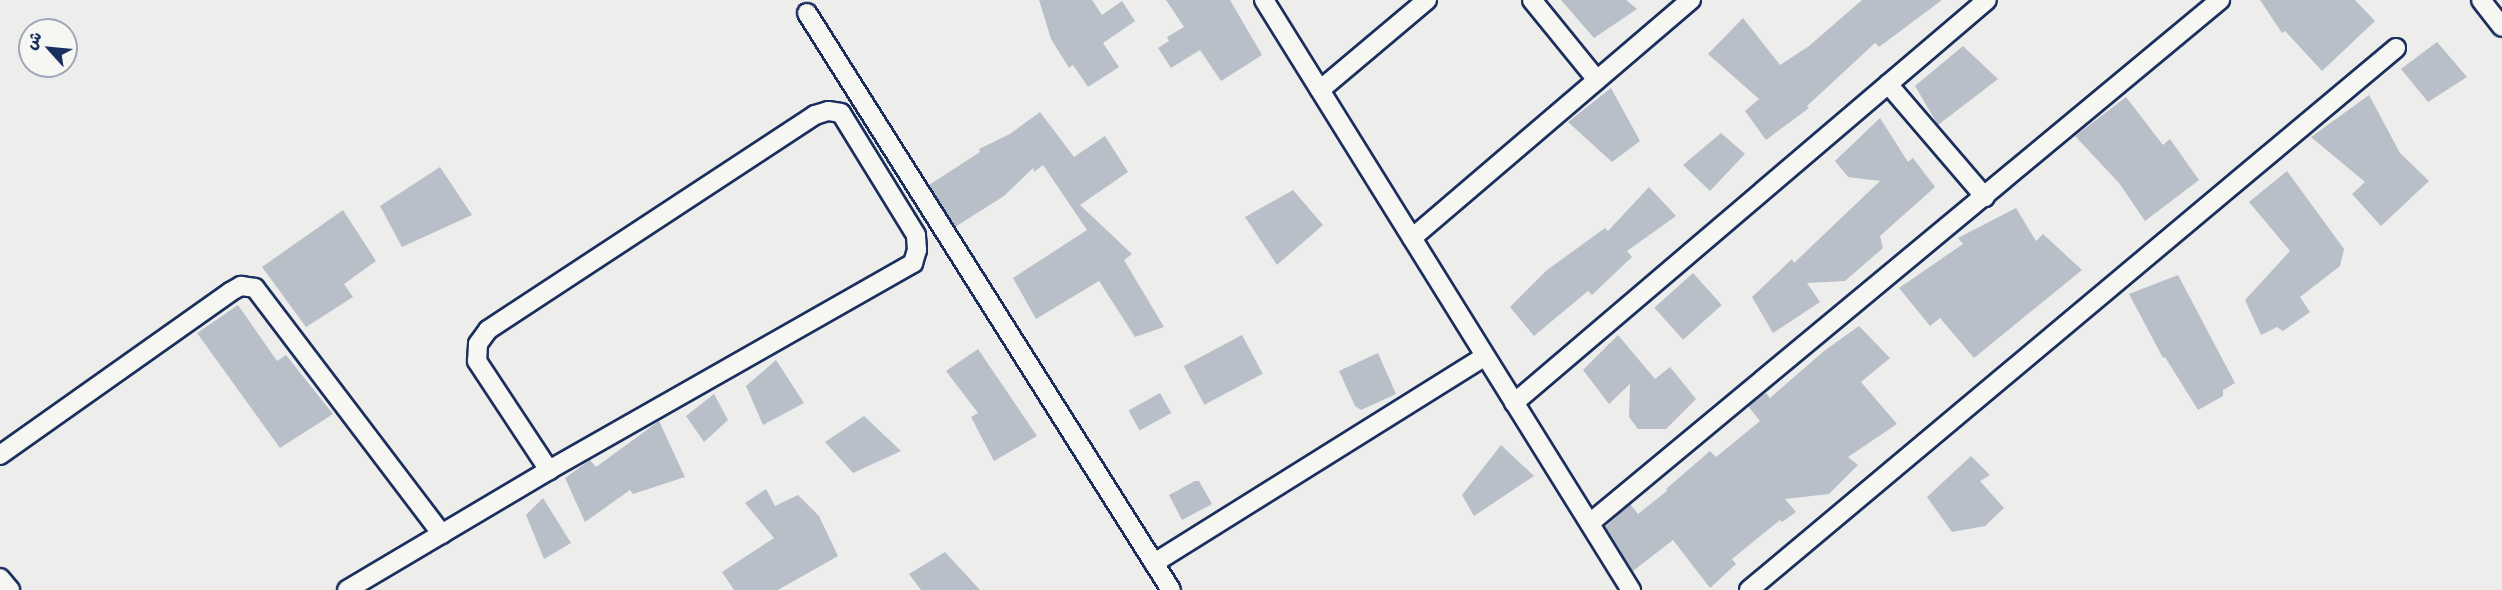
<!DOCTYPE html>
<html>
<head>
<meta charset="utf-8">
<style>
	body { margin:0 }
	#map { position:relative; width:2502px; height:590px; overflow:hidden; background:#edeeec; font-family:Pangolin,"Playpen Sans Arabic",sans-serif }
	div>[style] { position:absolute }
	.building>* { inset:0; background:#b9bfc8; transform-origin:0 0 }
	.roads { filter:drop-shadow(2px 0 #1b2f5e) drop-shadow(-2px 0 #1b2f5e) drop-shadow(0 2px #1b2f5e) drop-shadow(0 -2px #1b2f5e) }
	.minor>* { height:18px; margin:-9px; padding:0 9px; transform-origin:9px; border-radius:9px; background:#f6f6f2 }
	span { translate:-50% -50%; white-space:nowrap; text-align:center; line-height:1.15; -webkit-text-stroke:4.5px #f6f6f2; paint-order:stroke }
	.north { position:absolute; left:18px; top:18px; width:60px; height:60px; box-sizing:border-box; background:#f6f6f2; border:2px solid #9ea6b7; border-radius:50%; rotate:297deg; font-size:16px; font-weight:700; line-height:24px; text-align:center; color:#1b2f5e }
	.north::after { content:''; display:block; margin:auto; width:21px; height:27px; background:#1b2f5e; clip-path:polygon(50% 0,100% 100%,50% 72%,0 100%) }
</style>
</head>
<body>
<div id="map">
	<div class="building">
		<div style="clip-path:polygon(1039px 0,1092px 0,1102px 15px,1122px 1px,1135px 21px,1103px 43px,1119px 67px,1088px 87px,1073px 65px,1069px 68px,1051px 39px)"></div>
		<div style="clip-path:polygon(1166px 0,1230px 0,1262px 55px,1221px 81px,1200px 50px,1171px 68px,1158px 48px,1169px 41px,1167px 37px,1184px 27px)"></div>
		<div style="clip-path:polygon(1561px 0,1626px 0,1637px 9px,1594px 38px)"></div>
		<div style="clip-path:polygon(1862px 0,1942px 0,1879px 47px,1875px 43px,1807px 106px,1809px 108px,1766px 140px,1745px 111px,1759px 99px,1708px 54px,1743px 18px,1780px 65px,1809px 46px)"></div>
		<div style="clip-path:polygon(2260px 0,2355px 0,2375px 21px,2322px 71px,2285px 31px,2282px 33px)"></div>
		<div style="clip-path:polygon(2437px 42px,2467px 77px,2428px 102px,2401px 69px)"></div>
		<div style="clip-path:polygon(1963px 46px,1998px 79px,1938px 125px,1915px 86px)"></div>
		<div style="clip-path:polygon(1611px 88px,1640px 141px,1612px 162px,1568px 122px)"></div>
		<div style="clip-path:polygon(2369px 95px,2400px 153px,2429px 181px,2381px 226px,2352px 194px,2365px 182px,2311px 137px)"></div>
		<div style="clip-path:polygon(2126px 97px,2163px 145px,2170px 139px,2199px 180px,2145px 221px,2119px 183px,2075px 136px)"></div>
		<div style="clip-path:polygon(1040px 112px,1074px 157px,1105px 136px,1128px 172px,1080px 205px,1132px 254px,1124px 260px,1164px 327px,1135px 337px,1099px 281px,1036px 319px,1013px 278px,1087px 230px,1043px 165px,1034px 172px,1033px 168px,1004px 196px,955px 227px,929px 185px,980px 152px,979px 149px,1010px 134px)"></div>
		<div style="clip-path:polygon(1880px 118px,1908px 162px,1913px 158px,1935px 187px,1880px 236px,1883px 248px,1845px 281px,1807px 283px,1820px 302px,1773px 333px,1752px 297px,1792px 259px,1794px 263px,1880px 181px,1848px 177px,1835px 161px)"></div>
		<div style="clip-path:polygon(1721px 133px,1745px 154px,1710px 191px,1683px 165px)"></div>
		<div style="clip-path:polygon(440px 167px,472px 215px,402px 247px,380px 206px)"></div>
		<div style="clip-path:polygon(2287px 171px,2344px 249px,2340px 266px,2300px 297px,2310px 312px,2283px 331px,2277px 327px,2261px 335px,2245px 300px,2290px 251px,2249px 202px)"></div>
		<div style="clip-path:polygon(1649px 187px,1676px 216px,1627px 251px,1632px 257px,1592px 295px,1588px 291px,1534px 336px,1510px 307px,1547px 270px,1605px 228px,1608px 231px)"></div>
		<div style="clip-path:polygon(1293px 190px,1323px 225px,1277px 265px,1245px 217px)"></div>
		<div style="clip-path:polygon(2016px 208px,2036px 241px,2043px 234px,2082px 270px,1974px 358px,1940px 318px,1930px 326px,1899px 288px,1963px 244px,1958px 238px)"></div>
		<div style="clip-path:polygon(343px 210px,376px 261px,344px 284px,353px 297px,306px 327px,262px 267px)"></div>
		<div style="left:1693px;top:273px;width:43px;height:52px;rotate:48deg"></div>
		<div style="clip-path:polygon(2178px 275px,2235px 383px,2223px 390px,2223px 396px,2198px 410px,2165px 357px,2163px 358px,2129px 294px)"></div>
		<div style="clip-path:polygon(238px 305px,277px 361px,286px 355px,333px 414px,280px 448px,197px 333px)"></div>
		<div style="clip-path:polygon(1859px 326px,1890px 358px,1861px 382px,1897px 424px,1848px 457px,1858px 465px,1829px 494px,1785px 499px,1796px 512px,1782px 522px,1780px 520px,1732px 559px,1736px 564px,1710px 588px,1673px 540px,1633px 571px,1605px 527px,1630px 504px,1638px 514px,1668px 490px,1666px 489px,1710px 451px,1716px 457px,1760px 421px,1748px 406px,1766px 393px,1770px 398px,1824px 351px)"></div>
		<div style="left:1242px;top:335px;width:44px;height:66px;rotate:62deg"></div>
		<div style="clip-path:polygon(1618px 335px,1655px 379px,1670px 367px,1696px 399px,1666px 429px,1638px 429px,1629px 417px,1630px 384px,1609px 404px,1583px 370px)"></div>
		<div style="clip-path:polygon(978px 349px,1037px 436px,994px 461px,971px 417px,978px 413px,946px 371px)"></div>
		<div style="clip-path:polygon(1378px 353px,1396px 394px,1361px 410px,1355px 406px,1339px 371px)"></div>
		<div style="clip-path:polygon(776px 360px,804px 403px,763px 425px,746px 386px)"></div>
		<div style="left:1160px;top:393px;width:23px;height:36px;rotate:61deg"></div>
		<div style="clip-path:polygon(714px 394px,728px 420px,704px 442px,686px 416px)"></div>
		<div style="clip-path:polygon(864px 416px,901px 451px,853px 473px,825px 442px)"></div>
		<div style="clip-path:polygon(659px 421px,685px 477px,633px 494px,630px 490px,585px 522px,565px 478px,590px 460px,596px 467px)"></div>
		<div style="clip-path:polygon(1501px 445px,1534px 476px,1474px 516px,1462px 495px)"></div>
		<div style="clip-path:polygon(1971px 456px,1990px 475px,1980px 481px,2004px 508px,1985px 526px,1952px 532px,1927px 497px)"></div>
		<div style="clip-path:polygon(1195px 481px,1199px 481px,1212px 504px,1182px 520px,1169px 495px)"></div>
		<div style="clip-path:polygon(766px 489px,775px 506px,798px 495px,819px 516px,838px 556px,778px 590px,734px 590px,722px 572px,774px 538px,745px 503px)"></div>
		<div style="clip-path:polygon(543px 498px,571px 543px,544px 559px,526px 515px)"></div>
		<div style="clip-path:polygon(945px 552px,980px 590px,921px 590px,909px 574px)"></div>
	</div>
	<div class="roads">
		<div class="minor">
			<div style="left:1264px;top:0;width:695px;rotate:58.12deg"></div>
			<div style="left:1532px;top:0;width:103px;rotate:50.9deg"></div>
			<div style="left:2481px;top:0;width:34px;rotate:52deg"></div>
			<div style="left:807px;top:13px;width:682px;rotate:57.75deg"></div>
			<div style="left:1888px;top:84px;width:149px;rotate:49.4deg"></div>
			<div style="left:1320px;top:90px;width:140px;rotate:-40.1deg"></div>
			<div style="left:1412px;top:238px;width:367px;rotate:-40.5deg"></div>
			<div style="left:1514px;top:403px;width:621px;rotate:-40.43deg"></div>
			<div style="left:0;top:455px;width:282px;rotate:-35.3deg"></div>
			<div style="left:230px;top:292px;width:13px;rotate:-29deg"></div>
			<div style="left:241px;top:286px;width:14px;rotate:8deg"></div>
			<div style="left:255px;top:288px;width:309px;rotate:52.8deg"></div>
			<div style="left:1590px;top:523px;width:819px;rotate:-39.7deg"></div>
			<div style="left:1154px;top:563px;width:390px;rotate:-32deg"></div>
			<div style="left:0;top:578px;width:16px;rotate:50deg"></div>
			<div style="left:347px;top:590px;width:235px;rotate:-30.7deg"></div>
			<div style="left:549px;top:470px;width:419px;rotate:-29.6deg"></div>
			<div style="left:913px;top:263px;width:14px;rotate:-73deg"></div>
			<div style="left:917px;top:250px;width:15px;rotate:-94deg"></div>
			<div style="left:916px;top:235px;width:143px;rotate:-121.6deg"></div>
			<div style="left:841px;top:113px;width:13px;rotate:-171deg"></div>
			<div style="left:828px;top:111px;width:14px;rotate:163deg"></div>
			<div style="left:815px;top:115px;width:391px;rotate:146.7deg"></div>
			<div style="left:488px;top:330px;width:17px;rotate:126deg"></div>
			<div style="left:478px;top:344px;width:17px;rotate:93deg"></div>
			<div style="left:477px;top:361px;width:131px;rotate:56.6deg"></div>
			<div style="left:1749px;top:590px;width:844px;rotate:-39.95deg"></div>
		</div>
	</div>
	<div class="north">ش</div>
</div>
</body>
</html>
